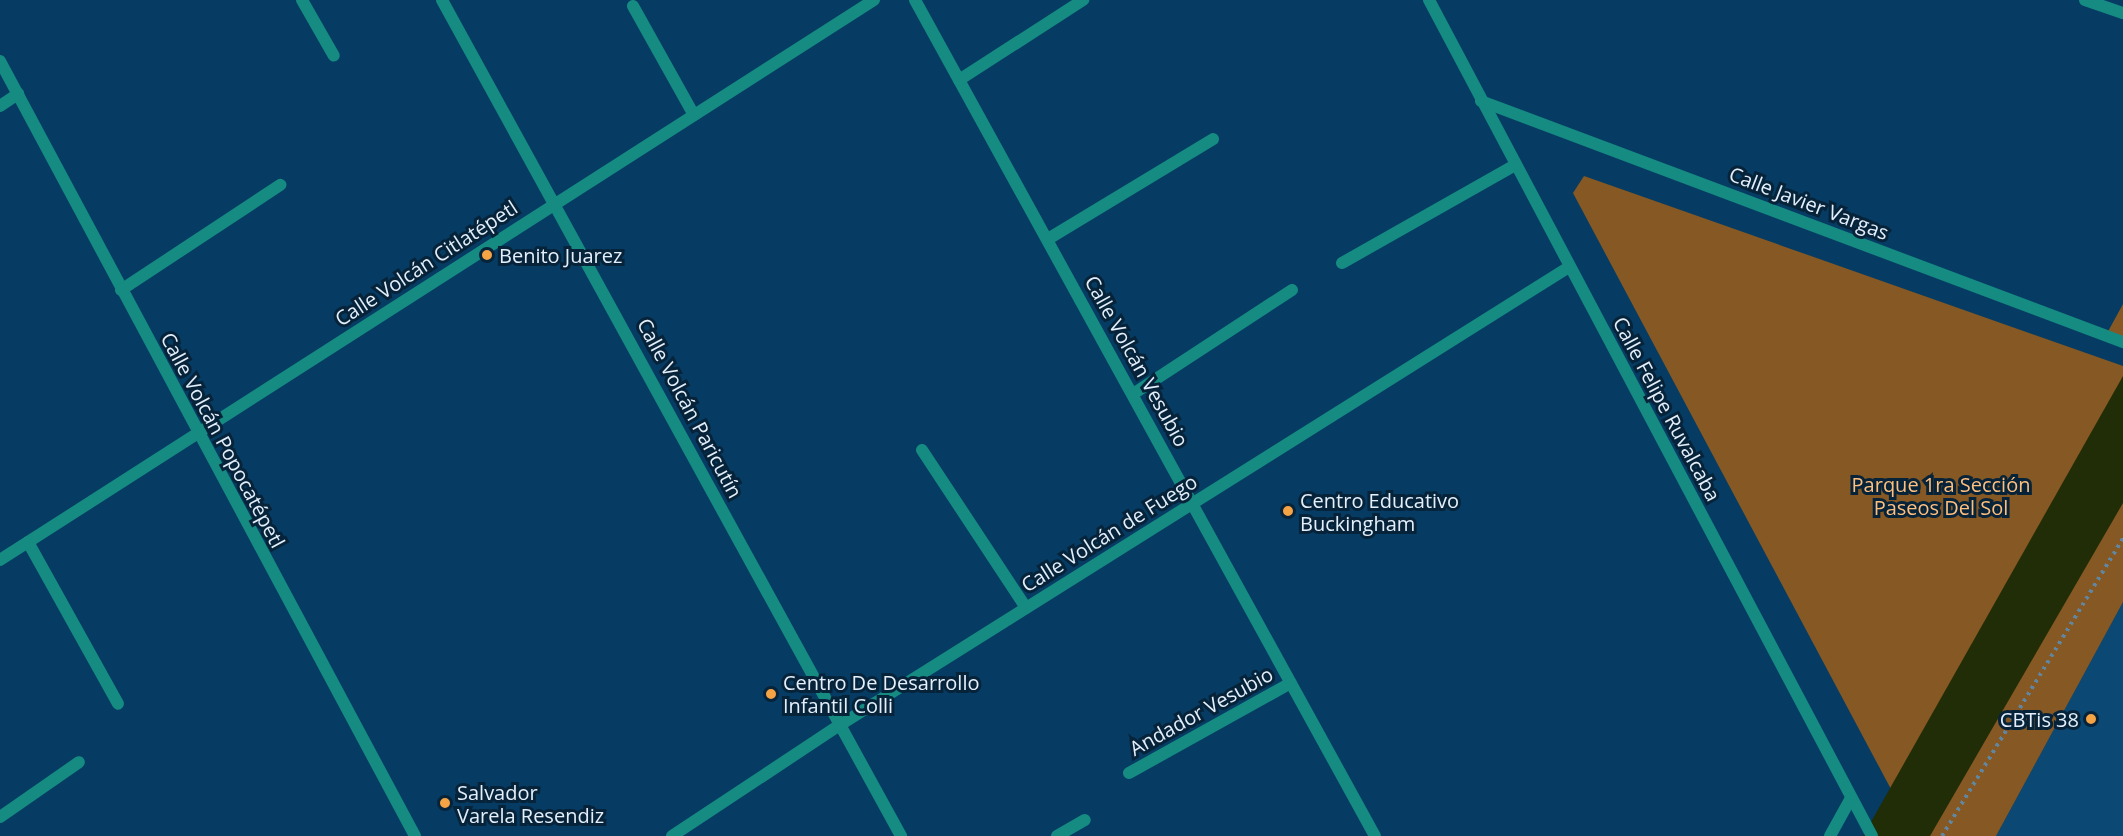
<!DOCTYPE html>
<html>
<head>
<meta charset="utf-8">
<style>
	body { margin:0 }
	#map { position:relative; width:2123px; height:836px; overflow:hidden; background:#063c63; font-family:"Open Sans",sans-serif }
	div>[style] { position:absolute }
	.built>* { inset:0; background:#0b4873 }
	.green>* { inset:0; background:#865823 }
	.water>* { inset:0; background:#202d06 }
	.path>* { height:4px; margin-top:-2px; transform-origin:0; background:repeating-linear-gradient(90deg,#6186a2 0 3px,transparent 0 7.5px) }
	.street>* { height:12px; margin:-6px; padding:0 6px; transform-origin:6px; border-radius:6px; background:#158b82 }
	.dots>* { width:16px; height:16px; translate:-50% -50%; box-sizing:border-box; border:3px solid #072339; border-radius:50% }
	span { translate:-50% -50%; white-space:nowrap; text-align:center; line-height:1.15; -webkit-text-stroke:6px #072339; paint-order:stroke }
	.street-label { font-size:20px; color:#e3effb }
	.poi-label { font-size:20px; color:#e3effb }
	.left { translate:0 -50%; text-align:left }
	.right { translate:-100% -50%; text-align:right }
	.park-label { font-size:20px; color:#ffbf7d }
</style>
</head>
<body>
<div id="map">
	<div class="built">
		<div style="clip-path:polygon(2123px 602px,2123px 836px,1996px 836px)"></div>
	</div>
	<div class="green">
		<div style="clip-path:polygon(1584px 176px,2123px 366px,2123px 602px,1996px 836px,1916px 836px,1573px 193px)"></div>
		<div style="clip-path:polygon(2123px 304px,2123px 342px,2105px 337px)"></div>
	</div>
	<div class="water">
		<div style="clip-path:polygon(2123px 376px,2123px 503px,1930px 836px,1863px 836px)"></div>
	</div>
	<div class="path">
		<div style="left:1942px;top:836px;width:349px;rotate:-58.7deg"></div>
	</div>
	<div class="street">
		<div style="left:302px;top:0;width:64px;rotate:60.3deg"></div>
		<div style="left:442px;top:0;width:954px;rotate:61.23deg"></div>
		<div style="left:915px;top:0;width:954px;rotate:61.18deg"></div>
		<div style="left:1429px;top:0;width:946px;rotate:62.08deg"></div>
		<div style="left:2085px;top:0;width:40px;rotate:18.9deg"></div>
		<div style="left:633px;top:6px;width:125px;rotate:60.8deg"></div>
		<div style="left:0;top:61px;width:879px;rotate:61.83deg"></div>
		<div style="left:959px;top:80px;width:148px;rotate:-32.8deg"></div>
		<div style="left:1481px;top:101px;width:686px;rotate:20.58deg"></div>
		<div style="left:0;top:106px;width:22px;rotate:-34deg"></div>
		<div style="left:1048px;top:239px;width:193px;rotate:-31.2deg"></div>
		<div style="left:1342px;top:263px;width:199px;rotate:-29.5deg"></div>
		<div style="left:121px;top:290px;width:191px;rotate:-33.4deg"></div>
		<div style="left:1133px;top:394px;width:190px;rotate:-33.2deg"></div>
		<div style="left:922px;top:450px;width:189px;rotate:56.6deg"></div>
		<div style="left:28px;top:542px;width:185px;rotate:60.9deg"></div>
		<div style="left:0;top:560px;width:1038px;rotate:-32.65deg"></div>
		<div style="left:1129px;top:773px;width:185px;rotate:-29.1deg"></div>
		<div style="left:0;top:817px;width:96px;rotate:-34.8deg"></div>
		<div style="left:672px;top:836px;width:201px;rotate:-33.5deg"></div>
		<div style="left:840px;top:725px;width:861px;rotate:-32.14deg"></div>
		<div style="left:1057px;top:836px;width:32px;rotate:-30deg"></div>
		<div style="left:1830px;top:836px;width:43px;rotate:-61.1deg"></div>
	</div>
	<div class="dots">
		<div style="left:487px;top:255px;background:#f4a345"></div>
		<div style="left:1288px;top:511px;background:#f4a345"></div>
		<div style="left:771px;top:694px;background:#f4a345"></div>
		<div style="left:2091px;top:719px;background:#f4a345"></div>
		<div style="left:445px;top:803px;background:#f4a345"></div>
	</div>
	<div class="street-label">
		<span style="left:1809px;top:203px;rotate:21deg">Calle Javier Vargas</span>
		<span style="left:426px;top:263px;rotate:-33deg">Calle Volcán Citlatépetl</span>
		<span style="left:1137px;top:361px;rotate:61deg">Calle Volcán Vesubio</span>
		<span style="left:690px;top:408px;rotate:62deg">Calle Volcán Paricutín</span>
		<span style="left:1667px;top:409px;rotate:62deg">Calle Felipe Ruvalcaba</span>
		<span style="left:223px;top:440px;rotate:62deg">Calle Volcán Popocatépetl</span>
		<span style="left:1109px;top:533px;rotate:-32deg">Calle Volcán de Fuego</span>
		<span style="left:1201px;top:711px;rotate:-29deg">Andador Vesubio</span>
	</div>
	<div class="poi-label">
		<span class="left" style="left:499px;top:255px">Benito Juarez</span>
		<span class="left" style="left:1300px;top:512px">Centro Educativo<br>Buckingham</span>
		<span class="left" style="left:783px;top:694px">Centro De Desarrollo<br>Infantil Colli</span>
		<span class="right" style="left:2079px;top:719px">CBTis 38</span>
		<span class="left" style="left:457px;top:804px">Salvador<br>Varela Resendiz</span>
	</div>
	<div class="park-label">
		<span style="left:1941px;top:496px">Parque 1ra Sección<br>Paseos Del Sol</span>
	</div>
</div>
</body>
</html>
